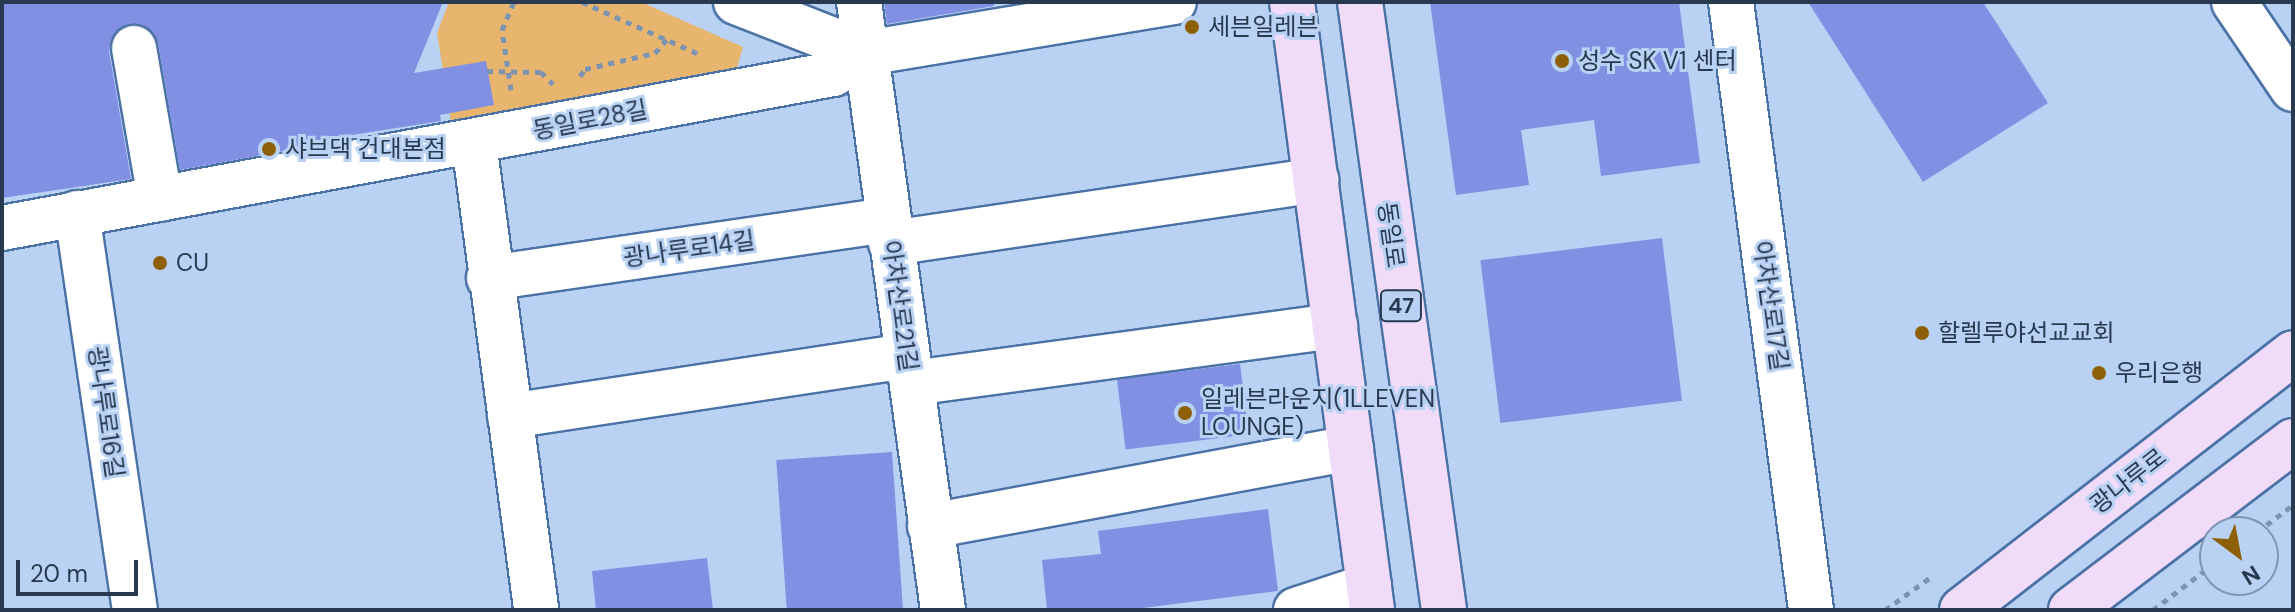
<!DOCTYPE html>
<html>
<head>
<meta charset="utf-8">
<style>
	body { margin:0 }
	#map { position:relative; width:2295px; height:612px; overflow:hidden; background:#b9d2f4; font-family:"DM Sans","Noto Sans KR",sans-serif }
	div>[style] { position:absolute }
	.green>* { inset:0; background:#e7b56e }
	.building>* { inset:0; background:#8290e3; transform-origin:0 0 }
	.path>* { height:5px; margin-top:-2.5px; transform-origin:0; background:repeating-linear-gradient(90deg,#7d94b1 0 6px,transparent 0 12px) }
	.roads { filter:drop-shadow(2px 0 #4b72a5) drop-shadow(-2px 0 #4b72a5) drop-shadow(0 2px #4b72a5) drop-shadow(0 -2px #4b72a5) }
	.minor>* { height:44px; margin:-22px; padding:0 22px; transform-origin:22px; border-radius:22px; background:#fff }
	.major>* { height:44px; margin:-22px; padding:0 22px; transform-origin:22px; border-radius:22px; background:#f0dcf9 }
	.dots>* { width:22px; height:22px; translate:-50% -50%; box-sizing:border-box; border:4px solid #b9d2f4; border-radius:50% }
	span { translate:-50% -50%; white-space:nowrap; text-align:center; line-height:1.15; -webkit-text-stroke:6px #b9d2f4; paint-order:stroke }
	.shield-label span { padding:2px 6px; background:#b9d2f4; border:2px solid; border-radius:6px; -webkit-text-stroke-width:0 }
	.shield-label { font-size:22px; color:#283a50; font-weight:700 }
	.poi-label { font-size:24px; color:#283a50 }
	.left { translate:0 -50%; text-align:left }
	.street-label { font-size:24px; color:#283a50 }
	.frame { position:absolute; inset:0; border:4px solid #283a50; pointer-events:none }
	.north { position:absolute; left:2199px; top:516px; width:80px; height:80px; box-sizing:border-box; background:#b9d2f4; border:2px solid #7f95b2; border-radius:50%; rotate:148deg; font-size:22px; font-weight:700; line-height:32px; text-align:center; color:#283a50 }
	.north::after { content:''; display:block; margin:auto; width:28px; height:36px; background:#8d5f06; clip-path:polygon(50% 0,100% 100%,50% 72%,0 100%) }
	.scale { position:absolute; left:16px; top:560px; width:122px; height:36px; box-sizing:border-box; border:4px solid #283a50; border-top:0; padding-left:10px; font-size:24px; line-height:28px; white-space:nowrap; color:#283a50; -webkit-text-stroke:6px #b9d2f4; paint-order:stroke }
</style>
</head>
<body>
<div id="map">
	<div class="green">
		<div style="clip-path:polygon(449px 2px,641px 2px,743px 47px,734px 78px,452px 127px,437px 33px)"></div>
	</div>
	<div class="building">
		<div style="clip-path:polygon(2px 2px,443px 2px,414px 73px,486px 61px,494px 105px,440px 115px,441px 121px,314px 141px,315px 145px,180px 170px,158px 43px,143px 25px,129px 24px,111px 39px,109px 51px,131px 179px,2px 198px)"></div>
		<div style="clip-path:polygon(884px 2px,994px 2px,994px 6px,887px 24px)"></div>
		<div style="clip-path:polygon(1430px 2px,1679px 2px,1700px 163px,1601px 176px,1594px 120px,1521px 130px,1529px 185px,1456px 195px)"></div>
		<div style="clip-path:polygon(1808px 2px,1983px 2px,2048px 103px,1923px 182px)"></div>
		<div style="left:1662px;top:238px;width:164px;height:183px;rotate:83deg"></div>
		<div style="left:1240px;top:364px;width:71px;height:124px;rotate:83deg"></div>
		<div style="left:892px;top:452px;width:158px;height:116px;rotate:86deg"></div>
		<div style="clip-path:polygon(1268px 509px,1278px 591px,1127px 610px,1047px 610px,1042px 560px,1101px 554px,1098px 531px)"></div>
		<div style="clip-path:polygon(707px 558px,713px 610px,596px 610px,592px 571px)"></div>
	</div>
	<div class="path">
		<div style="left:582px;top:2px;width:128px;rotate:24deg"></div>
		<div style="left:487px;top:71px;width:54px;rotate:1.1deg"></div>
		<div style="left:541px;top:72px;width:17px;rotate:45deg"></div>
		<div style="left:580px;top:76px;width:9px;rotate:-54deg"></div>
		<div style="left:585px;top:69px;width:72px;rotate:-12.9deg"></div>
		<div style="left:655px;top:53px;width:18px;rotate:-49deg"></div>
		<div style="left:511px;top:90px;width:61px;rotate:-98.5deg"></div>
		<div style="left:502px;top:30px;width:30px;rotate:-67deg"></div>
		<div style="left:2257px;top:532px;width:45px;rotate:-36.9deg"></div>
		<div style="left:1885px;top:610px;width:57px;rotate:-35.7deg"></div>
		<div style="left:2153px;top:610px;width:78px;rotate:-37.2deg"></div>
	</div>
	<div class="roads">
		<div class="minor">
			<div style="left:736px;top:2px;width:140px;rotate:21.4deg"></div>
			<div style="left:859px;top:2px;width:614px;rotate:82.13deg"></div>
			<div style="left:1731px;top:2px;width:613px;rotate:82.5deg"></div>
			<div style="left:2234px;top:2px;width:105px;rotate:55.9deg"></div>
			<div style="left:134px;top:48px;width:153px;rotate:80.2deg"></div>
			<div style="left:474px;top:143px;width:471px;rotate:82.4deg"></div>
			<div style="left:77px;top:213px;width:401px;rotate:81.7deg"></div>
			<div style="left:2px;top:228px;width:845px;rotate:-10.5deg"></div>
			<div style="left:833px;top:74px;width:39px;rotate:-32deg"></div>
			<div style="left:866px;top:53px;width:312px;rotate:-9.4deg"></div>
			<div style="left:891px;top:243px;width:430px;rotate:-8.4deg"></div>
			<div style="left:489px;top:278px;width:403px;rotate:-8.3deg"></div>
			<div style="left:912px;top:383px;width:427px;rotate:-7.7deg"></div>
			<div style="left:510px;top:416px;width:402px;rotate:-8.6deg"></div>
			<div style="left:930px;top:526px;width:428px;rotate:-10.5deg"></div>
			<div style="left:1296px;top:610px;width:77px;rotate:-18.2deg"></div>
		</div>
		<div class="major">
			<div style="left:1292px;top:2px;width:613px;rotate:82.5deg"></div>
			<div style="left:1360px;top:2px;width:614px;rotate:82.13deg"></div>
			<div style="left:1962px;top:610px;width:419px;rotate:-37.8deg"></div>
			<div style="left:2071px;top:610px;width:279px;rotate:-37.3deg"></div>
		</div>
	</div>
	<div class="dots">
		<div style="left:1192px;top:27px;background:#8d5f06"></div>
		<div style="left:1562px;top:61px;background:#8d5f06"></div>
		<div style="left:269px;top:149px;background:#8d5f06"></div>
		<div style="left:160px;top:263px;background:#8d5f06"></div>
		<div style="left:1922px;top:333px;background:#8d5f06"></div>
		<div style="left:2099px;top:373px;background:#8d5f06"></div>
		<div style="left:1185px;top:413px;background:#8d5f06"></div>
	</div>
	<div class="shield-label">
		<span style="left:1401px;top:306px">47</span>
	</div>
	<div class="poi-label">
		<span class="left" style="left:1208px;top:27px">세븐일레븐</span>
		<span class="left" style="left:1578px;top:61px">성수 SK V1 센터</span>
		<span class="left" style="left:285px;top:149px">샤브댁 건대본점</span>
		<span class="left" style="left:176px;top:263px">CU</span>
		<span class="left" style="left:1938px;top:333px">할렐루야선교교회</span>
		<span class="left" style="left:2115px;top:373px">우리은행</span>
		<span class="left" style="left:1201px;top:413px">일레븐라운지(1LLEVEN<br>LOUNGE)</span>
	</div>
	<div class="street-label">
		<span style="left:590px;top:120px;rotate:-11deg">동일로28길</span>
		<span style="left:1391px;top:235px;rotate:82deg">동일로</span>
		<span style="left:689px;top:249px;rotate:-8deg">광나루로14길</span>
		<span style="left:900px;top:306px;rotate:82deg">아차산로21길</span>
		<span style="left:1771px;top:306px;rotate:82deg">아차산로17길</span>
		<span style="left:106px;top:412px;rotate:82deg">광나루로16길</span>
		<span style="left:2128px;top:481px;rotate:-38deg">광나루로</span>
	</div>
	<div class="frame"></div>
	<div class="north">N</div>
	<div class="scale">20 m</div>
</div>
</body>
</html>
